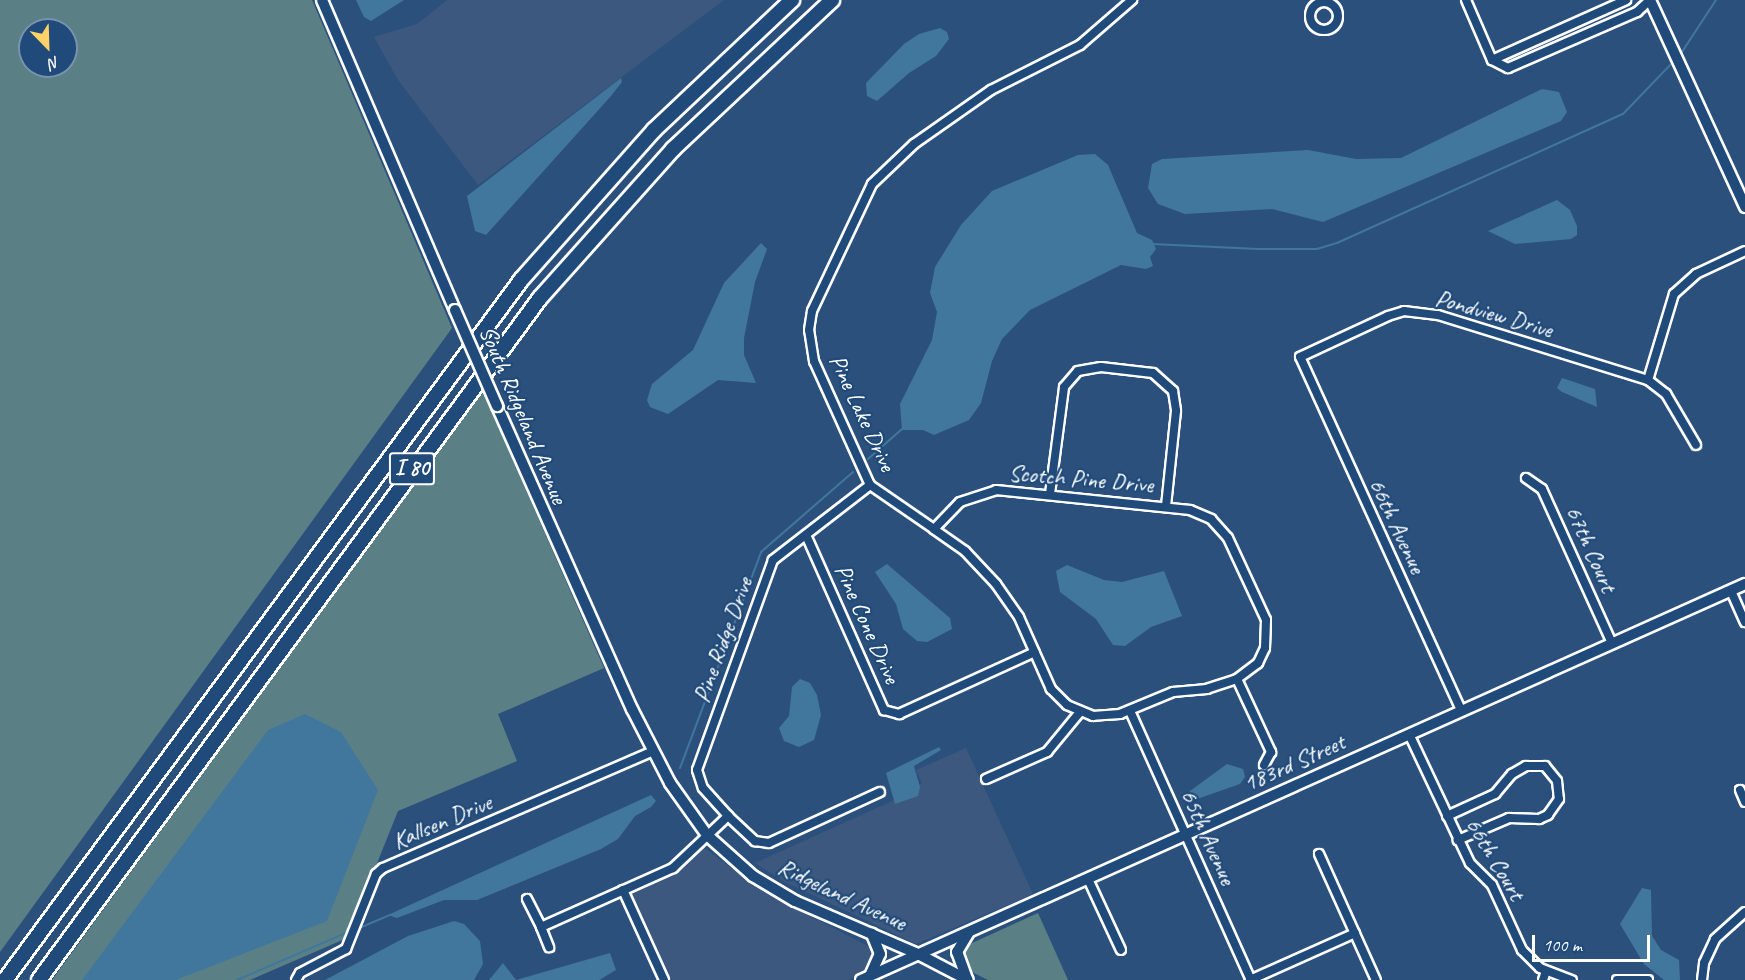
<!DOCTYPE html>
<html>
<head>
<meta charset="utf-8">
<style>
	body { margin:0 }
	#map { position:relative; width:1745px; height:980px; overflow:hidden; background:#2c507c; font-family:Caveat,sans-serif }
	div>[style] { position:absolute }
	.built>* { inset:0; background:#3c587e }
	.green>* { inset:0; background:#5a8086 }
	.water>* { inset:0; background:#41779d }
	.stream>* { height:2px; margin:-1px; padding:0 1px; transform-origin:1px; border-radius:1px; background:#41779d }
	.roads { filter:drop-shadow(2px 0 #fff) drop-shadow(-2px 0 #fff) drop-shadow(0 2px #fff) drop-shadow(0 -2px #fff) }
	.street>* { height:8px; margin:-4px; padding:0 4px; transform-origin:4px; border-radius:4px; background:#1f4a7a }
	.street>.ring { margin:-4px; padding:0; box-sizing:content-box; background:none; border:8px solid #1f4a7a; border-radius:50% }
	.secondary>* { height:10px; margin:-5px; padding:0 5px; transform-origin:5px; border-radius:5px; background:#1f4a7a }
	.highway>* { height:14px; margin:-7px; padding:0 7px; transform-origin:7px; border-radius:7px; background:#1f4a7a }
	.bridges { filter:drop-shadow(2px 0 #fff) drop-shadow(-2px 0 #fff) drop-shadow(0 2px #fff) drop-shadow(0 -2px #fff) }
	.secondary-bridge>* { height:10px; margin:-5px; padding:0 5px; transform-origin:5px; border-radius:5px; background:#1f4a7a }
	span { translate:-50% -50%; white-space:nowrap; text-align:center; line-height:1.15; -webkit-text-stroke:4.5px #1f4a7a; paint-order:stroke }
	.shield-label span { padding:2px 4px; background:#1f4a7a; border:2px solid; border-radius:4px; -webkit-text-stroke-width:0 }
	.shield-label { font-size:22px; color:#fff; font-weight:700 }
	.street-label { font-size:24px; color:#fff }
	.north { position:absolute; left:18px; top:18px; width:60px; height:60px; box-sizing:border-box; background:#1f4a7a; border:2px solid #7992af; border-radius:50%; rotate:157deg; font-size:16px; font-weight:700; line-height:24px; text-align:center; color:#fff }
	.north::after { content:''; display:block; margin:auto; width:21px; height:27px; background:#ffd166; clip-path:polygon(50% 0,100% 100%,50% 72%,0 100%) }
	.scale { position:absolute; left:1532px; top:935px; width:118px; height:27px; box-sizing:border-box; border:3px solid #fff; border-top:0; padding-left:8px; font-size:18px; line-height:21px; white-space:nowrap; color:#fff; -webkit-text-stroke:4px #1f4a7a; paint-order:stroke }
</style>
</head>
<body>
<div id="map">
	<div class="built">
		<div style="clip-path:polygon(447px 0,724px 0,478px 185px,398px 80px,374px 37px,417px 24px)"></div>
		<div style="clip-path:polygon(966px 748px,1033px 894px,916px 944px,783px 881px,755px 863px,888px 803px,922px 783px,916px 770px)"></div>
		<div style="clip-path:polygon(704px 848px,766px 893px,872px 948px,871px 966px,848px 980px,670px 980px,631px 895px,635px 889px,681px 869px)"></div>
	</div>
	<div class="green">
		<div style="clip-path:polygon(evenodd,0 0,312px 0,452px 328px,0 952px,0 0,30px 30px,66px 30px,66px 66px,30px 66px,30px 30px)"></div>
		<div style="clip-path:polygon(482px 390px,604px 668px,498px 714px,517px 761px,398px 811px,347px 938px,250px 980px,52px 980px)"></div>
		<div style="clip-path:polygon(1038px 913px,1068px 980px,988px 980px,968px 970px,962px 953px,970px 944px)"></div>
	</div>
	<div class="water">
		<div style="clip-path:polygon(356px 0,404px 0,371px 21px,364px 17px)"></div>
		<div style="clip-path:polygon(940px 28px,947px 32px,949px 39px,936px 56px,909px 73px,877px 101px,867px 96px,866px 83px,904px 44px,919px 34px)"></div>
		<div style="clip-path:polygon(621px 78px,622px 82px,611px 96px,486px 235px,475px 231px,467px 196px)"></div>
		<div style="clip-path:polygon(1542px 89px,1559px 92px,1567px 112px,1561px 121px,1323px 222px,1272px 209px,1185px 214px,1158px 204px,1148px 188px,1152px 164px,1162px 159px,1308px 150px,1356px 159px,1401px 158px)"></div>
		<div style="clip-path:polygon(1095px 154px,1108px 165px,1137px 233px,1152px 240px,1156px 249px,1150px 257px,1153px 266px,1146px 269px,1121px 265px,1030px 310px,1002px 339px,992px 361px,981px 403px,969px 420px,934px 435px,923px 430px,902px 430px,900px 404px,932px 340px,937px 312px,930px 293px,935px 267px,961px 225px,992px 191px,1078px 155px)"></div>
		<div style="clip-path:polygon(1557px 200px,1570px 210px,1577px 226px,1577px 235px,1571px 239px,1515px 244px,1488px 231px)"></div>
		<div style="clip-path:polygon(761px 243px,767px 249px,755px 282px,744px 338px,744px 355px,756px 383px,718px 380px,668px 414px,650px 407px,647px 400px,652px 384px,693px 350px,724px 283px)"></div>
		<div style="clip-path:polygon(1562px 378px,1595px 389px,1597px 407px,1562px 392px,1557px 388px)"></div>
		<div style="clip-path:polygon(887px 564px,950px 618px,952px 629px,927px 642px,917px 641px,903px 629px,896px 604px,875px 572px)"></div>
		<div style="clip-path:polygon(1067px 565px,1104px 580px,1122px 582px,1164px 571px,1182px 616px,1151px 627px,1125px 646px,1113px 645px,1096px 619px,1060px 592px,1056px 571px)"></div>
		<div style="clip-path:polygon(800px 679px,810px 683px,817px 695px,821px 715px,814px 740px,799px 747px,784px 741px,779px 728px,789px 716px,792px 687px)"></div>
		<div style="clip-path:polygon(305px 714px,341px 732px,378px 790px,327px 921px,176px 980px,82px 980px,268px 730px)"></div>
		<div style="clip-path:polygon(939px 747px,941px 750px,914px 766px,920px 787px,918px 796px,895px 804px,886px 773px)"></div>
		<div style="clip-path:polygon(1227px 764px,1243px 769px,1245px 777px,1240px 784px,1197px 799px,1188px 798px,1190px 791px)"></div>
		<div style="clip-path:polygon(651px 795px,656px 801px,651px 807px,635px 816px,618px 839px,601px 849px,477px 900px,444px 900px,397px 918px,388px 915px)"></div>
		<div style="clip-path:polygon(1642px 888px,1651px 890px,1652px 936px,1661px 950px,1679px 960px,1680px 980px,1664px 980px,1644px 964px,1620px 924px)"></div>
		<div style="clip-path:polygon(454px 921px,464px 924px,480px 941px,483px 964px,474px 980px,325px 980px,408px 936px)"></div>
		<div style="clip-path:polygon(610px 953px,616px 970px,599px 980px,489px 980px,503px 963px,516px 980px)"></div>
	</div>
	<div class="stream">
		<div style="left:1680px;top:55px;width:66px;rotate:-56.8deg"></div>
		<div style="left:1152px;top:244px;width:106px;rotate:2.7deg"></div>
		<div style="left:1258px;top:249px;width:59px"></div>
		<div style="left:1317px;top:249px;width:21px;rotate:-17deg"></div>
		<div style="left:1337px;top:243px;width:314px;rotate:-24.3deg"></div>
		<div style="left:1623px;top:114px;width:74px;rotate:-46.1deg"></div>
		<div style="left:868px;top:459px;width:45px;rotate:-41.4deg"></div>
		<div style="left:680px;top:768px;width:231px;rotate:-69.4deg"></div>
		<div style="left:761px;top:552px;width:122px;rotate:-41deg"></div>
		<div style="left:357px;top:929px;width:36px;rotate:-23deg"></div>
		<div style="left:237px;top:980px;width:124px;rotate:-23.3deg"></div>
	</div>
	<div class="roads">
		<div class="street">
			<div style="left:1466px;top:0;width:65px;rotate:66.6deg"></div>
			<div style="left:1492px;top:60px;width:18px;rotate:27deg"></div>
			<div style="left:1508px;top:68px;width:141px;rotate:-23.5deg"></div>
			<div style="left:1637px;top:12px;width:18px;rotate:-43deg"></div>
			<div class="ring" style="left:1310px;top:2px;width:20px;height:20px"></div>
			<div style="left:1492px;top:60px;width:147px;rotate:-24.1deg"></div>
			<div style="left:1648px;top:380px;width:90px;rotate:-73.2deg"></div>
			<div style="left:1674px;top:294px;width:30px;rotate:-42deg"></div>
			<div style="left:1696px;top:274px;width:54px;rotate:-25.1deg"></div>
			<div style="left:1526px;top:478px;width:19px;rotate:35deg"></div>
			<div style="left:1542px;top:489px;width:169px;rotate:65.6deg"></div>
			<div style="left:870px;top:485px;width:123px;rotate:142.3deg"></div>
			<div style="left:773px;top:560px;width:223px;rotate:109.9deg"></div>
			<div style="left:697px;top:770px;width:19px;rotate:72deg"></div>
			<div style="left:703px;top:788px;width:38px;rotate:48deg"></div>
			<div style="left:728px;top:816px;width:37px;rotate:43deg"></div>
			<div style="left:755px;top:841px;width:14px;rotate:8deg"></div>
			<div style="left:769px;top:843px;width:122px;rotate:-24.7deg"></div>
			<div style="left:1050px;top:494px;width:108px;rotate:-82.5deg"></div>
			<div style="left:1064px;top:387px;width:21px;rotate:-49deg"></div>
			<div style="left:1078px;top:371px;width:23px;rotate:-10deg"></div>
			<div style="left:1101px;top:367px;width:52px;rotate:6.6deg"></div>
			<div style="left:1153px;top:373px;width:27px;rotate:42deg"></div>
			<div style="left:1173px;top:391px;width:20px;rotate:81deg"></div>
			<div style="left:1176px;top:411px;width:96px;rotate:96deg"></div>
			<div style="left:934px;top:529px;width:37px;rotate:-46deg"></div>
			<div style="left:960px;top:502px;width:38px;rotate:-18deg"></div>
			<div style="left:996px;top:490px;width:195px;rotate:5.9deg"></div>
			<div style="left:1190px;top:510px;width:23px;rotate:23deg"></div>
			<div style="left:1211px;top:519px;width:25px;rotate:48deg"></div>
			<div style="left:1228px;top:538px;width:90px;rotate:65.1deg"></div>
			<div style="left:1266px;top:620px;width:28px;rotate:92deg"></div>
			<div style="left:1265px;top:648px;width:17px;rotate:115deg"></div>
			<div style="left:1258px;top:663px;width:26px;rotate:143deg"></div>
			<div style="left:1237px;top:679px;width:32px;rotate:162deg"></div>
			<div style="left:1207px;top:689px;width:34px;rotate:175deg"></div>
			<div style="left:1173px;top:692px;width:57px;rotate:157.5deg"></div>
			<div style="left:1120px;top:714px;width:27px;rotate:176deg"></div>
			<div style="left:1093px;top:716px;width:28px;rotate:-157deg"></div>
			<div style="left:1067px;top:705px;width:23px;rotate:-135deg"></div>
			<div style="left:1051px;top:689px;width:79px;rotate:-114deg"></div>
			<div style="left:1019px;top:617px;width:40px;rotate:-124.9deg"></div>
			<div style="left:996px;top:584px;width:45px;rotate:-133.2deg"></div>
			<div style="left:965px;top:551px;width:38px;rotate:-145deg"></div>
			<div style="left:934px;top:529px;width:78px;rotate:-145.5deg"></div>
			<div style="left:870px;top:485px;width:136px;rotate:-114.3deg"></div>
			<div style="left:814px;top:361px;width:31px;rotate:-99deg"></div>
			<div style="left:809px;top:330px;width:19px;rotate:-81deg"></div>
			<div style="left:812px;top:311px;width:140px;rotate:-64.7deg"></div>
			<div style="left:872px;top:184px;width:58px;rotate:-43.6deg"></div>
			<div style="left:914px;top:144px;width:94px;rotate:-35deg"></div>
			<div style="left:991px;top:90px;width:100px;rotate:-26.8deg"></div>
			<div style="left:1080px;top:45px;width:69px;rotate:-40.9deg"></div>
			<div style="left:806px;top:535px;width:192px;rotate:66deg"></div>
			<div style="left:884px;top:710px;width:16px;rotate:15deg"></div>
			<div style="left:899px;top:714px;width:149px;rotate:-24.5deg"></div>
			<div style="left:1731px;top:591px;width:34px;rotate:66deg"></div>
			<div style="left:1237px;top:679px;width:81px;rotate:65deg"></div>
			<div style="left:1271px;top:752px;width:15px;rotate:118deg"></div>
			<div style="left:1461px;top:710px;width:388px;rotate:-114.5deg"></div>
			<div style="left:1300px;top:357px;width:97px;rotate:-25deg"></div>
			<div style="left:1388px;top:316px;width:17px;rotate:-17deg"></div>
			<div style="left:1404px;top:311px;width:34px;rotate:7deg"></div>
			<div style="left:1438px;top:315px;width:220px;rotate:17.2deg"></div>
			<div style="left:1648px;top:380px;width:23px;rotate:38deg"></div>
			<div style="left:1666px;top:394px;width:59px;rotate:59.5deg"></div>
			<div style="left:1130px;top:711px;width:295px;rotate:65.8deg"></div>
			<div style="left:1409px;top:734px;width:143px;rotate:64.7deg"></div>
			<div style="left:1470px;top:863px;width:31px;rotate:45deg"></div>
			<div style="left:1492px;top:885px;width:72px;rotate:65.2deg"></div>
			<div style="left:1522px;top:950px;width:25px;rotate:45deg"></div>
			<div style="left:1540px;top:968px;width:34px;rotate:21deg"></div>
			<div style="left:986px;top:779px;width:67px;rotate:-23.9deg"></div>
			<div style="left:1047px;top:752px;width:52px;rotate:-50.5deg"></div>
			<div style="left:1740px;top:790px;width:13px;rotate:67deg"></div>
			<div style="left:1447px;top:816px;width:53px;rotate:-24.6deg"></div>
			<div style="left:1495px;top:794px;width:26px;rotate:-50deg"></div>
			<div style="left:1512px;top:774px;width:16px;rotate:-30deg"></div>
			<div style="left:1526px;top:766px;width:19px"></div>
			<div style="left:1545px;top:766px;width:19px;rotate:51deg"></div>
			<div style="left:1557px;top:781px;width:18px;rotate:84deg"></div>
			<div style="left:1559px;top:799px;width:19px;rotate:125deg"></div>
			<div style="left:1548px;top:815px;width:10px;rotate:156deg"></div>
			<div style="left:1539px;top:819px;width:30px;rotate:-178deg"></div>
			<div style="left:1509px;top:818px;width:56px;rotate:156.7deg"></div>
			<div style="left:1319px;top:854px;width:138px;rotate:65.7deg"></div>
			<div style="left:1088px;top:879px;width:78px;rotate:65.1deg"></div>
			<div style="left:623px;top:890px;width:99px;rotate:65.5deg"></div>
			<div style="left:527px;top:899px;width:31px;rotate:63deg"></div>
			<div style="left:541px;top:927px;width:145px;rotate:-24.1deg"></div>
			<div style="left:673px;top:868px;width:76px;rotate:-43.4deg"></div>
			<div style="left:541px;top:927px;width:22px;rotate:68deg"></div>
			<div style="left:296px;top:980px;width:8px;rotate:-60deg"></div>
			<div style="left:300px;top:973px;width:52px;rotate:-27.6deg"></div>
			<div style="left:346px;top:949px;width:81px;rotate:-68.2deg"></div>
			<div style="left:376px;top:874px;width:9px;rotate:-41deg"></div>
			<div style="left:383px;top:868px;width:295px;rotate:-23.4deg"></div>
			<div style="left:1250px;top:980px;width:115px;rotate:-24.1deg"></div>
			<div style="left:1543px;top:980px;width:9px;rotate:-72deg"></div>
			<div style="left:1617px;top:980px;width:31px"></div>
			<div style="left:1702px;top:980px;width:17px;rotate:-83deg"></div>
			<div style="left:1704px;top:963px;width:26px;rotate:-65deg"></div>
			<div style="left:1715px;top:939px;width:40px;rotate:-42deg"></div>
		</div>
		<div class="secondary">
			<div style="left:322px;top:0;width:337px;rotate:66.8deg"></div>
			<div style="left:1650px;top:0;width:228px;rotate:65.3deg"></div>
			<div style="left:497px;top:406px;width:332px;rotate:66deg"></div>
			<div style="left:632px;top:709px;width:83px;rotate:62.8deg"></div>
			<div style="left:670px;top:783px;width:64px;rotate:54.6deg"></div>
			<div style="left:707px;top:835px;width:62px;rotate:41.7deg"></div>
			<div style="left:753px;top:876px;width:49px;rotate:30.8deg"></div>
			<div style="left:795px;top:901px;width:134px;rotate:23.3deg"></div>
			<div style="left:918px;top:954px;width:56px;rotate:27.5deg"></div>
			<div style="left:870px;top:976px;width:24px;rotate:-66deg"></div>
			<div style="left:880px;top:954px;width:22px;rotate:-112deg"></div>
			<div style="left:967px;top:979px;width:29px;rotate:-110deg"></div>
			<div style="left:957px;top:952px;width:23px;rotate:-59deg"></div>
			<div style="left:861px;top:980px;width:969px;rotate:-24.13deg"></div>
		</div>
		<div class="highway">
			<div style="left:5px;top:980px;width:870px;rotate:-53.6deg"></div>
			<div style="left:521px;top:280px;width:200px;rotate:-48.4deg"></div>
			<div style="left:654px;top:130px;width:190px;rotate:-43.3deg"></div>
			<div style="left:39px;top:980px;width:846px;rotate:-53.7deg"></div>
			<div style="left:540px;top:298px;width:200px;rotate:-48.2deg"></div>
			<div style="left:673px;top:149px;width:218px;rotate:-43.1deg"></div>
		</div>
	</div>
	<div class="bridges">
		<div class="secondary-bridge">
			<div style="left:455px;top:310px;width:105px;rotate:66.4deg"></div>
		</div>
	</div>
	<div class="shield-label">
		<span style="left:412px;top:469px">I 80</span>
	</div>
	<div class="street-label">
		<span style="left:1494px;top:314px;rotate:16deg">Pondview Drive</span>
		<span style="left:862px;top:413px;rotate:65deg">Pine Lake Drive</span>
		<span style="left:523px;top:415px;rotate:67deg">South Ridgeland Avenue</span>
		<span style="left:1081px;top:479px;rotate:5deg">Scotch Pine Drive</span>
		<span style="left:1397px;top:526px;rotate:65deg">66th Avenue</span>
		<span style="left:1591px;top:549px;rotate:66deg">67th Court</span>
		<span style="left:867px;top:624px;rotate:66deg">Pine Cone Drive</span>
		<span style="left:723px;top:640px;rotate:-70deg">Pine Ridge Drive</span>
		<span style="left:1294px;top:763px;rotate:-24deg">183rd Street</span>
		<span style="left:442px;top:822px;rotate:-23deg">Kallsen Drive</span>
		<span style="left:1208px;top:837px;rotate:66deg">65th Avenue</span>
		<span style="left:1495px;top:859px;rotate:59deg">66th Court</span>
		<span style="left:842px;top:895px;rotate:25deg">Ridgeland Avenue</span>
	</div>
	<div class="north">N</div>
	<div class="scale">100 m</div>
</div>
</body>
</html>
